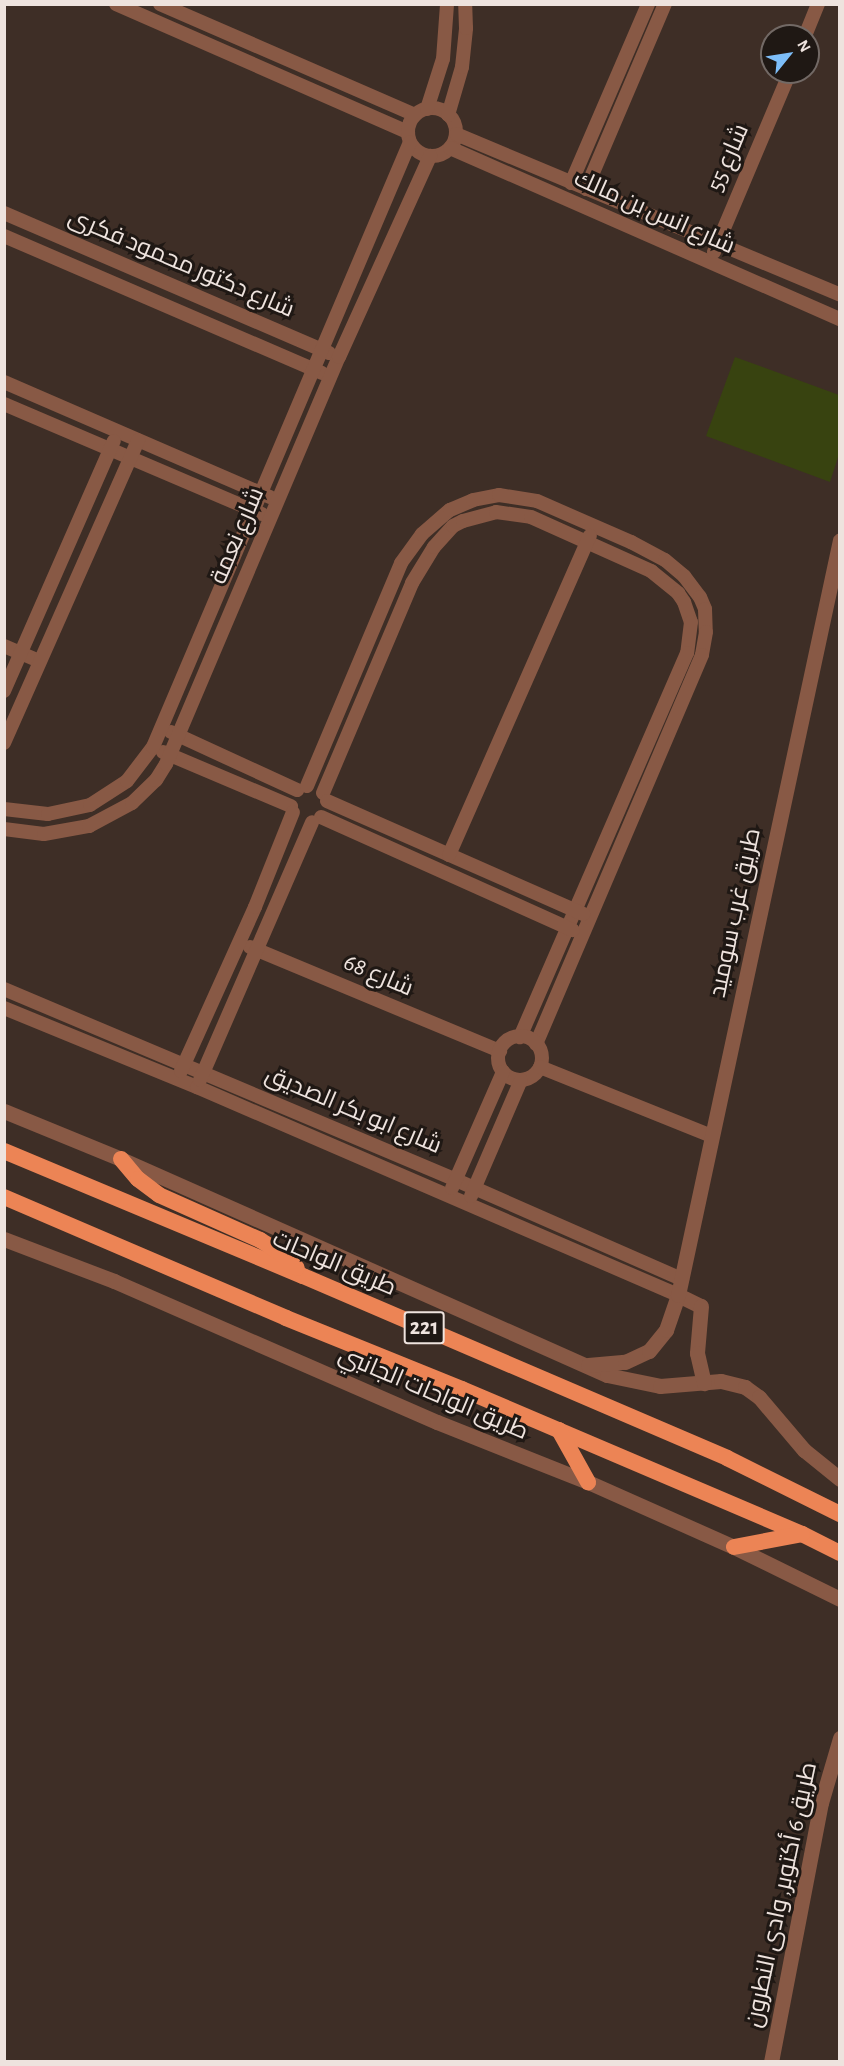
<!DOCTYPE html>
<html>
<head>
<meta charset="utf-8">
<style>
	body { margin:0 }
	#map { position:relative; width:844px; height:2066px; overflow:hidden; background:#3e2e26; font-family:"Alegreya Sans",Cairo,sans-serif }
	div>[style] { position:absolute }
	.green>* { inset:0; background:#384310 }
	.minor>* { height:14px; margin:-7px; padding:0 7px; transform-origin:7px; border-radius:7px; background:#885945 }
	.minor>.ring { margin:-7px; padding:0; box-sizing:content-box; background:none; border:14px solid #885945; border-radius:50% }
	.tertiary>* { height:15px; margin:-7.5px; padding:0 7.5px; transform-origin:7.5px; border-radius:7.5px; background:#885945 }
	.trunk>* { height:16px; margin:-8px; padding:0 8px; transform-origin:8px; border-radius:8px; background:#ec8455 }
	span { translate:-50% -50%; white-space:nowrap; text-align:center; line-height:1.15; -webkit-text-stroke:6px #1f1814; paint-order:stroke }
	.shield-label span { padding:2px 4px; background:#1f1814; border:2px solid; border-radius:4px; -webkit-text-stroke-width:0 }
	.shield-label { font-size:22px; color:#eee3de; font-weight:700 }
	.street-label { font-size:24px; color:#eee3de }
	.frame { position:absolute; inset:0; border:6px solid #eee3de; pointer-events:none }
	.north { position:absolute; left:760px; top:24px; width:60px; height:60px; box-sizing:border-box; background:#1f1814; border:2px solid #726965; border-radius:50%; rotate:60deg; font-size:16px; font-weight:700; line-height:24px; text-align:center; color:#eee3de }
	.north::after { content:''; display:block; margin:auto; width:21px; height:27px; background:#7dbef9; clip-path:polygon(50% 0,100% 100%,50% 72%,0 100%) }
</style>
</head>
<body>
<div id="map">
	<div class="green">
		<div style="clip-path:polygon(735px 357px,839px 395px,839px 454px,830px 482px,706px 436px)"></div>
	</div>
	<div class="minor">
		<div style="left:116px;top:4px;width:319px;rotate:23.7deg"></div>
		<div style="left:160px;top:4px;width:278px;rotate:23.5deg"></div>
		<div style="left:805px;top:36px;width:35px;rotate:-68deg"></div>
		<div class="ring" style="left:408px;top:108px;width:34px;height:34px"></div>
		<div style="left:427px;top:109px;width:52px;rotate:-72.3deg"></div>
		<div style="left:443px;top:59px;width:55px;rotate:-85.8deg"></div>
		<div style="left:448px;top:115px;width:50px;rotate:-73.7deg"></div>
		<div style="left:462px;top:67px;width:39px;rotate:-84deg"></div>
		<div style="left:466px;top:28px;width:24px;rotate:-92deg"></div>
		<div style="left:456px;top:134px;width:416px;rotate:22.7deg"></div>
		<div style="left:450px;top:148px;width:426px;rotate:23.7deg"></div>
		<div style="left:571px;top:183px;width:195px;rotate:-66.7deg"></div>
		<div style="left:586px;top:189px;width:201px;rotate:-66.9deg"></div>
		<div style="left:4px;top:213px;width:354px;rotate:23.3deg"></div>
		<div style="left:4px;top:236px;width:346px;rotate:23.3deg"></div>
		<div style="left:714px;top:252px;width:195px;rotate:-67.1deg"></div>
		<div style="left:4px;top:382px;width:290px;rotate:23.4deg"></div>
		<div style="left:4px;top:404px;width:280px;rotate:23.1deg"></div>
		<div style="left:4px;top:646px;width:38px;rotate:23deg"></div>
		<div style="left:4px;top:691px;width:273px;rotate:-66.3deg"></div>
		<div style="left:171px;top:732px;width:139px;rotate:24.7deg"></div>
		<div style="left:4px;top:743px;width:331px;rotate:-66.1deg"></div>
		<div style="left:163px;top:752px;width:139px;rotate:22.9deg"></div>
		<div style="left:307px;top:786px;width:242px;rotate:-67.1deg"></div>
		<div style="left:401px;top:563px;width:36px;rotate:-54deg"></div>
		<div style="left:422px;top:534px;width:37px;rotate:-41deg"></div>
		<div style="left:450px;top:510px;width:25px;rotate:-23deg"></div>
		<div style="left:473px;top:500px;width:26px;rotate:-11deg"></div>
		<div style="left:499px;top:495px;width:38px;rotate:9deg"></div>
		<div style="left:537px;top:501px;width:103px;rotate:23.6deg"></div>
		<div style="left:631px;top:542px;width:38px;rotate:28deg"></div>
		<div style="left:665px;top:560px;width:25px;rotate:40deg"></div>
		<div style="left:684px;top:576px;width:26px;rotate:53deg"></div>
		<div style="left:700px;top:597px;width:13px;rotate:67deg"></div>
		<div style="left:705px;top:609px;width:23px;rotate:88deg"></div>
		<div style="left:706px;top:632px;width:23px;rotate:100deg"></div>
		<div style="left:702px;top:655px;width:423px;rotate:113.1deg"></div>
		<div style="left:323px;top:793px;width:228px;rotate:-67deg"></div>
		<div style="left:412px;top:583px;width:42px;rotate:-58.6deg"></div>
		<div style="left:434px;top:547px;width:28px;rotate:-48deg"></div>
		<div style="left:453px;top:526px;width:11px;rotate:-27deg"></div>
		<div style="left:463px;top:521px;width:34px;rotate:-15deg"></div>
		<div style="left:496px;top:512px;width:35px;rotate:8deg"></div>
		<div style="left:531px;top:517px;width:132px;rotate:24.2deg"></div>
		<div style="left:651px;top:571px;width:35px;rotate:39deg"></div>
		<div style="left:678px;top:593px;width:11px;rotate:56deg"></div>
		<div style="left:684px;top:602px;width:21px;rotate:71deg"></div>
		<div style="left:691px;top:622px;width:31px;rotate:97deg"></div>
		<div style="left:687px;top:653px;width:419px;rotate:113.5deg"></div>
		<div style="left:327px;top:801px;width:280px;rotate:23.8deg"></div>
		<div style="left:4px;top:809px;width:44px;rotate:6.5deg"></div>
		<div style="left:48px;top:814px;width:43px;rotate:-12.1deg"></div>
		<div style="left:90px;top:805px;width:44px;rotate:-33deg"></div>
		<div style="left:127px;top:781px;width:43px;rotate:-52.6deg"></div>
		<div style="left:153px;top:747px;width:657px;rotate:-66.98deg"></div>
		<div style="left:321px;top:817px;width:276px;rotate:24.2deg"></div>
		<div style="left:4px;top:829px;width:40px;rotate:7.1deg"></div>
		<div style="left:44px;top:834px;width:46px;rotate:-10.1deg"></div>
		<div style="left:89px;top:826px;width:49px;rotate:-28.1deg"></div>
		<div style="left:132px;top:803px;width:33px;rotate:-44deg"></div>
		<div style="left:156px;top:780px;width:19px;rotate:-58deg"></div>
		<div style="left:166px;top:764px;width:442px;rotate:-67deg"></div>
		<div style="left:339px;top:357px;width:221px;rotate:-65.6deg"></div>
		<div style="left:449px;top:855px;width:349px;rotate:-66.2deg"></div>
		<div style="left:250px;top:947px;width:271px;rotate:22.6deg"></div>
		<div style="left:4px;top:989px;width:491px;rotate:22.9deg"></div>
		<div style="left:456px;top:1180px;width:247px;rotate:23.7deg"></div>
		<div style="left:4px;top:1008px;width:209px;rotate:22.3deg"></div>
		<div style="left:197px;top:1087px;width:524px;rotate:23.39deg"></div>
		<div class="ring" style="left:498px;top:1036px;width:30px;height:30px"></div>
		<div style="left:540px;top:1067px;width:185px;rotate:21.9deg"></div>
		<div style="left:181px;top:1071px;width:180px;rotate:-65.7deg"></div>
		<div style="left:255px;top:907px;width:102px;rotate:-68.2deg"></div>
		<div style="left:200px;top:1080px;width:281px;rotate:-66.5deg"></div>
		<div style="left:452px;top:1188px;width:127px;rotate:-66.3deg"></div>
		<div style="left:471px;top:1196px;width:126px;rotate:-66.7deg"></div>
	</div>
	<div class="tertiary">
		<div style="left:4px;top:1111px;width:126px;rotate:22.3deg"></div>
		<div style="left:121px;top:1159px;width:532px;rotate:23.96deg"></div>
		<div style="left:607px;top:1375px;width:54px;rotate:11.7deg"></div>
		<div style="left:660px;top:1386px;width:61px;rotate:-4.7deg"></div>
		<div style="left:721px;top:1381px;width:25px;rotate:14deg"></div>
		<div style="left:745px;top:1387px;width:17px;rotate:36deg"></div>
		<div style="left:759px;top:1397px;width:70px;rotate:49.7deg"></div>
		<div style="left:804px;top:1450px;width:46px;rotate:38.9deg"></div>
		<div style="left:4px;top:1239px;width:118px;rotate:20.9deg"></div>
		<div style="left:114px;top:1281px;width:352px;rotate:23.6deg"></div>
		<div style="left:437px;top:1422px;width:162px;rotate:21.7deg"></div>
		<div style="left:588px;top:1482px;width:160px;rotate:24deg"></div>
		<div style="left:734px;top:1547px;width:118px;rotate:26.1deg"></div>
		<div style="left:678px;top:1295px;width:25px;rotate:26deg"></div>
		<div style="left:701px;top:1306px;width:47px;rotate:94.9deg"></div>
		<div style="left:697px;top:1353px;width:31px;rotate:77deg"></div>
		<div style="left:588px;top:1365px;width:37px;rotate:-5deg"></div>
		<div style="left:625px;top:1362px;width:26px;rotate:-25deg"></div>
		<div style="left:649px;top:1351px;width:27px;rotate:-51deg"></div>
		<div style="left:666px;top:1330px;width:37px;rotate:-71deg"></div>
		<div style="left:678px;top:1295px;width:772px;rotate:-77.89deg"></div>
		<div style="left:771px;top:2062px;width:264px;rotate:-79.1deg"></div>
		<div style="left:821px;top:1803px;width:68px;rotate:-73.7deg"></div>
	</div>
	<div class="trunk">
		<div style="left:4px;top:1151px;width:324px;rotate:22.7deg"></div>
		<div style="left:303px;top:1276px;width:461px;rotate:23.2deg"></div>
		<div style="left:727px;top:1458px;width:126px;rotate:26.4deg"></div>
		<div style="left:121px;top:1159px;width:26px;rotate:50deg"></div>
		<div style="left:138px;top:1179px;width:26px;rotate:37deg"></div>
		<div style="left:159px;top:1195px;width:111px;rotate:24deg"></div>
		<div style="left:260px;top:1240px;width:22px;rotate:32deg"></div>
		<div style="left:279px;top:1252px;width:24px;rotate:42deg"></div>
		<div style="left:4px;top:1197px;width:307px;rotate:23.2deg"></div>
		<div style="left:286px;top:1318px;width:190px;rotate:22deg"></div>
		<div style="left:462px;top:1389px;width:370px;rotate:23.1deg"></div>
		<div style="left:802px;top:1534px;width:42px;rotate:26.6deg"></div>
		<div style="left:559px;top:1430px;width:60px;rotate:60.9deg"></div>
		<div style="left:734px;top:1547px;width:69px;rotate:-10.8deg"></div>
	</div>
	<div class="shield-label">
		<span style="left:424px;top:1328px">221</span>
	</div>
	<div class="street-label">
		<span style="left:729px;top:158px;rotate:-67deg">شارع 55</span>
		<span style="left:654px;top:213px;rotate:24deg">شارع انس بن مالك</span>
		<span style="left:181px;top:264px;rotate:23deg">شارع دكتور محمود فكرى</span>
		<span style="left:238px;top:536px;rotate:-67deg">شارع نعمة</span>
		<span style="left:736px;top:913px;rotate:-78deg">طريق غرب سوميد</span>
		<span style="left:378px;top:976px;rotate:23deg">شارع 68</span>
		<span style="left:353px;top:1111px;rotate:23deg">شارع ابو بكر الصديق</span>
		<span style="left:334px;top:1264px;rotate:23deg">طريق الواحات</span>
		<span style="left:433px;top:1394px;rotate:23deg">طريق الواحات الجانبي</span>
		<span style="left:782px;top:1895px;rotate:-78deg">طريق 6 أكتوبر, وادى النطرون</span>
	</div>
	<div class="frame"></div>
	<div class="north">N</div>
</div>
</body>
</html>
